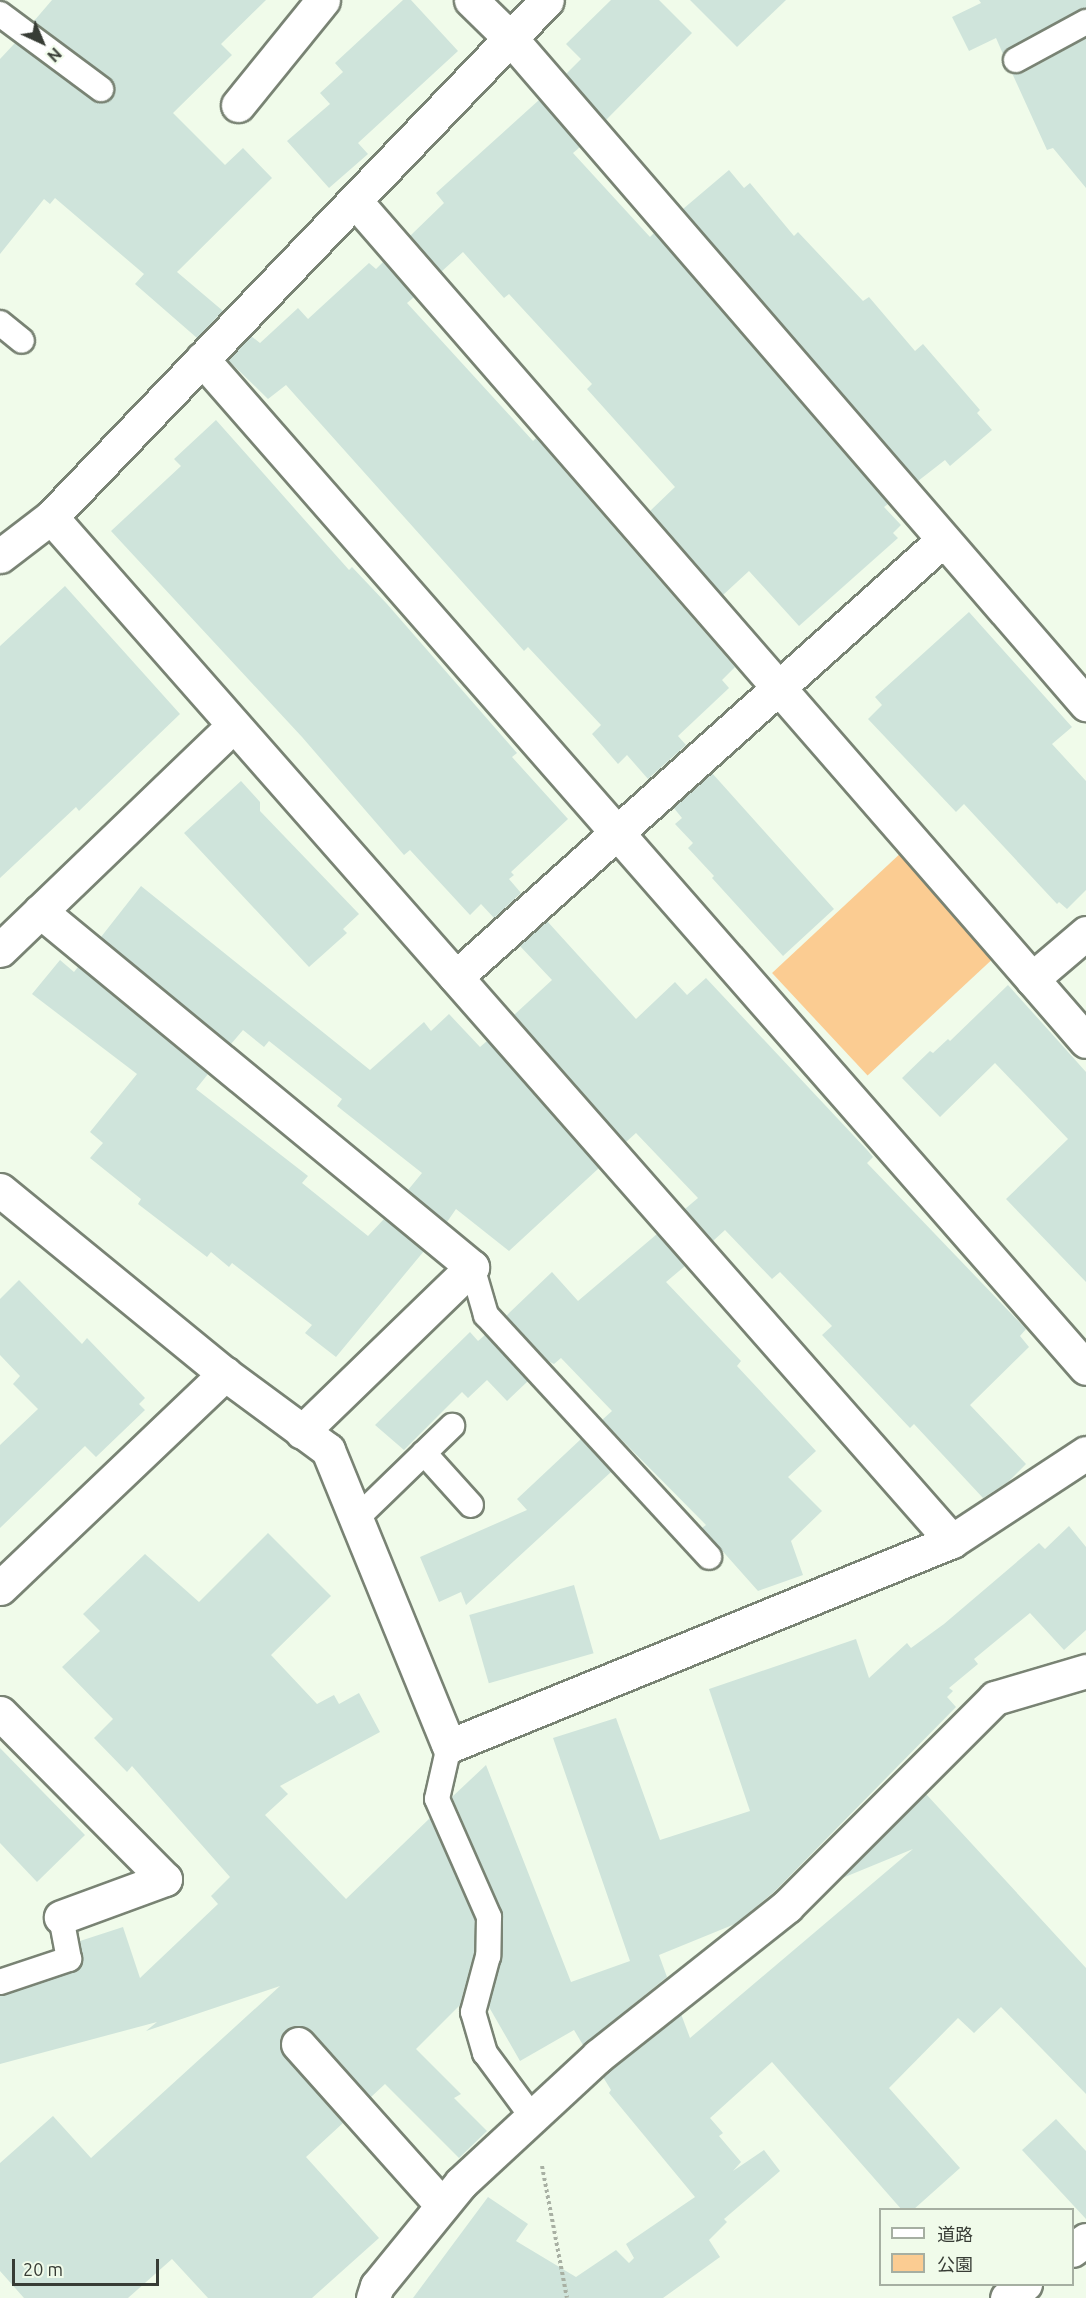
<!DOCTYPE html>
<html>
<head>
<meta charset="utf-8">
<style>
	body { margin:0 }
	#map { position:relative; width:1086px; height:2298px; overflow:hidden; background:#f0fbea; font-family:Ubuntu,"Noto Sans JP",sans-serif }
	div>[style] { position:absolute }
	.green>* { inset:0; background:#fbcc92; transform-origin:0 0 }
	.building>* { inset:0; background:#cfe4db; transform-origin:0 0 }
	.path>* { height:4px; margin-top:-2px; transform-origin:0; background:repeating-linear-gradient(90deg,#a8b0a3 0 3px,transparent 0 6px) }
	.roads { filter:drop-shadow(2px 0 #798374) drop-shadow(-2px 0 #798374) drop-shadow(0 2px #798374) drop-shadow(0 -2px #798374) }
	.service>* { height:24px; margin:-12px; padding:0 12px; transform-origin:12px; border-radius:12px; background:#fff }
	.minor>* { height:33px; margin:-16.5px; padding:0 16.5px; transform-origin:16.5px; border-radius:16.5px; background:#fff }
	span { translate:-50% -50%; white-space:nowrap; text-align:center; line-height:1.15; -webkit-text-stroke:6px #f0fbea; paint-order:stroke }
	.legend { position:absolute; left:879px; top:2208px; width:195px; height:78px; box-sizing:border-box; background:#f0fbea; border:2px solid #a6afa2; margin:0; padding:8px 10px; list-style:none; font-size:18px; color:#373c35 }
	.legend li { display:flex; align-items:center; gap:12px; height:30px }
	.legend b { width:30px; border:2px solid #a6afa2 }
	.north { position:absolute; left:12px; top:12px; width:60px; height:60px; -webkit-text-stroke:4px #f0fbea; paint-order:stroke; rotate:136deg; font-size:16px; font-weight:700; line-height:24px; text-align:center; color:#373c35 }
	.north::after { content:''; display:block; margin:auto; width:21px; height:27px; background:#373c35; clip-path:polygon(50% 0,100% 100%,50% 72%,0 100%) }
	.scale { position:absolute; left:12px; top:2259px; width:147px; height:27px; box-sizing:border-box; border:3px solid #373c35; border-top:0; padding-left:8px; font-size:18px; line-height:21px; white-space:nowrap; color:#373c35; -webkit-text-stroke:4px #f0fbea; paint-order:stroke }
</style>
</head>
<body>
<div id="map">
	<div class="green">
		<div style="left:903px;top:851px;width:140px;height:179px;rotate:47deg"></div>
	</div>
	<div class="building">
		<div style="clip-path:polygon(52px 0,266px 0,221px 44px,232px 55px,173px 113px,225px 165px,243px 148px,272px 178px,177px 272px,223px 311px,197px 338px,135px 284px,144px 274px,55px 198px,50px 204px,44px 199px,0 254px,0 59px,15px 43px,93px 101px,106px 102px,115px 91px,110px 78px,34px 21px)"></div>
		<div style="clip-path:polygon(403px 0,411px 0,458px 51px,358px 143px,368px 154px,329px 188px,287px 141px,330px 104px,320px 93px,343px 72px,335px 63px)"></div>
		<div style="clip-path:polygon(611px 0,659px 0,692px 33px,606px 120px,566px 74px,581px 59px,566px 44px)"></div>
		<div style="clip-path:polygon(690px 0,786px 0,737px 47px)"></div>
		<div style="clip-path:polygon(979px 0,1086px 0,1086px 8px,1003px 54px,996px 38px,969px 51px,952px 17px,981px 3px)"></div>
		<div style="clip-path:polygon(1086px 38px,1086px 188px,1053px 148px,1047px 150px,1012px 73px,1023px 73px)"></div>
		<div style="clip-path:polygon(539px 100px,580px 147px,573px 153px,650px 237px,654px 233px,888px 504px,884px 507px,901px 525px,893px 533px,898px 538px,799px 626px,749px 571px,723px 595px,650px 511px,675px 487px,587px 389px,592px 384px,509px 294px,504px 298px,463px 252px,441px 272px,410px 236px,444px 203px,436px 193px)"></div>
		<div style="clip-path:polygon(729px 170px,744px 188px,750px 183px,794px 236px,798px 232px,863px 301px,869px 297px,915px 351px,923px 344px,980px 410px,977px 413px,992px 430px,950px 466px,945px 460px,918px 481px,683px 209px)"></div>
		<div style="clip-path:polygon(383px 262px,414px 297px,407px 303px,533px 441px,536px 438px,735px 667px,722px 680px,729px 688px,678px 736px,686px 745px,648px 779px,627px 755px,618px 764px,592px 734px,601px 725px,528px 647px,524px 651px,286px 385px,268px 399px,228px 360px,251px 336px,260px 343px,298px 308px,308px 319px,369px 263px,376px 269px)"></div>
		<div style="clip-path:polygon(216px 420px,349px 570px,352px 567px,387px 604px,517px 753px,512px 757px,568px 819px,511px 872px,514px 875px,509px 879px,521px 893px,494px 918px,481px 904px,470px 915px,410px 850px,404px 855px,302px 737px,111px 531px,181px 466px,174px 459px)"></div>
		<div style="clip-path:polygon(65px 586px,180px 714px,79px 811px,76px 807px,0 878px,0 646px)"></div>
		<div style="clip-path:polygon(969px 612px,1072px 727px,1052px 744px,1086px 781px,1086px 890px,1067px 909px,1059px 902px,1057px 904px,964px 804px,956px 812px,868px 719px,882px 705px,875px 697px)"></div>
		<div style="clip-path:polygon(712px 773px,834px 909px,783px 956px,712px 878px,714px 876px,688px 848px,693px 843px,675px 824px,682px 818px,673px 807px)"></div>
		<div style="clip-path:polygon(241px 781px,260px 802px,260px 811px,359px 914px,343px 929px,347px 933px,309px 967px,184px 833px)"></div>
		<div style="clip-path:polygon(141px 886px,370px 1070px,424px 1022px,431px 1031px,449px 1014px,480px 1047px,487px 1041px,599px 1168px,509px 1251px,456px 1209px,447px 1222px,408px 1190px,422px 1173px,337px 1106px,342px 1099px,269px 1041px,264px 1047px,243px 1030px,231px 1044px,101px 937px)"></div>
		<div style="clip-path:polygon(547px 921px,636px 1019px,675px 982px,687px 995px,706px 978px,868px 1151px,873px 1157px,867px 1163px,1026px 1329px,1020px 1336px,1029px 1347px,970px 1405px,1026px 1464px,1008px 1482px,983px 1498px,914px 1424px,910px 1428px,822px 1335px,832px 1326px,780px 1272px,772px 1279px,725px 1230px,713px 1241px,685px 1209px,698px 1198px,636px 1133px,626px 1142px,514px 1015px,552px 980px,519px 945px)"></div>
		<div style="clip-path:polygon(60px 960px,74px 972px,78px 967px,208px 1074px,196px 1089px,308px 1176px,302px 1183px,368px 1236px,384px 1219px,424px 1251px,336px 1357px,305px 1333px,312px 1325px,232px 1263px,229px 1267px,211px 1252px,207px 1257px,138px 1204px,141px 1199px,90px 1158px,103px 1143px,90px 1132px,137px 1074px,32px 994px)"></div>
		<div style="clip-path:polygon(1008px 985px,1086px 1072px,1086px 1282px,1006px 1199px,1068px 1139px,995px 1063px,940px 1117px,902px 1078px,930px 1051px,933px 1053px,948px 1039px,950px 1041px)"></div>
		<div style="clip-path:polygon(657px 1234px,685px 1266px,666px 1282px,741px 1361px,737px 1366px,816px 1451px,788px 1477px,822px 1511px,791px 1541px,803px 1575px,758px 1591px,702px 1528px,706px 1525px,602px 1420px,612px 1411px,561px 1358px,554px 1364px,548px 1361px,506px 1316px,552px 1272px,578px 1301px)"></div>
		<div style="clip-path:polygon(19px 1280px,82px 1344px,87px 1338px,145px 1398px,139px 1404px,145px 1410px,96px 1457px,85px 1446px,0 1528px,0 1445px,38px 1409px,13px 1384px,20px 1376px,0 1355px,0 1299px)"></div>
		<div style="clip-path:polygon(470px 1332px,478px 1341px,485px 1335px,528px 1381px,507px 1401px,487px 1380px,468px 1398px,462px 1392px,404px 1450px,375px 1425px)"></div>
		<div style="clip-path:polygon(581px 1439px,611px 1472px,466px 1605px,461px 1592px,439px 1602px,420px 1557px,527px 1510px,517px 1499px)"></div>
		<div style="clip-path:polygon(1069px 1526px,1086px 1547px,1086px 1630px,1064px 1650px,1030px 1613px,974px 1659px,978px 1664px,949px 1688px,953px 1691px,947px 1697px,956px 1707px,774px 1892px,735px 1924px,659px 1955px,667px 1977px,583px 2045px,574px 2030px,520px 2061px,489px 2007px,502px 1957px,502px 1912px,452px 1797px,486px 1765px,571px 1982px,630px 1961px,553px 1738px,616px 1718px,660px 1840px,750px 1811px,709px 1689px,856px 1639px,869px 1678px,907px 1643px,911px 1648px,944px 1624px,1039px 1543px,1045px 1549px)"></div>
		<div style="clip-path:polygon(268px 1533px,331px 1596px,271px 1655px,317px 1704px,334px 1695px,339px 1704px,359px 1693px,380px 1732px,280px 1786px,288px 1794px,265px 1815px,346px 1899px,430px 1818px,475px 1920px,474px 1954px,460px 2005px,416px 2049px,461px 2094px,454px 2098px,487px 2131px,459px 2158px,385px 2084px,371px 2097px,312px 2031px,294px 2026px,280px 2038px,284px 2056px,343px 2123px,306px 2157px,379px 2238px,312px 2298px,208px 2298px,172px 2259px,128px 2298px,24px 2298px,0 2271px,0 2163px,53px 2116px,91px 2158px,280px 1986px,146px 2031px,157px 2022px,0 2064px,0 1996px,74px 1972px,83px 1963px,80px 1941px,123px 1927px,140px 1978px,218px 1904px,211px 1896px,230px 1877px,132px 1766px,127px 1772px,94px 1738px,113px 1719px,62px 1667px,100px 1631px,83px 1614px,145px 1554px,199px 1602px)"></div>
		<div style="left:574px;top:1585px;width:71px;height:109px;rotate:74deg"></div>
		<div style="clip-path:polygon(0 1748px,85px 1835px,37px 1882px,0 1843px)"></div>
		<div style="clip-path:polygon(926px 1794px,1086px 1968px,1086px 2094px,1001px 2007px,974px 2033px,958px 2018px,889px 2088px,960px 2168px,913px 2210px,902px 2210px,772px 2062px,710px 2118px,723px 2133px,719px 2136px,741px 2162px,733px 2171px,764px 2150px,780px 2171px,724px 2219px,727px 2222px,709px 2240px,720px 2257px,663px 2298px,413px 2298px,488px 2197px,528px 2224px,516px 2241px,576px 2277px,616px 2250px,629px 2263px,634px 2258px,626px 2244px,695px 2197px,609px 2093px,611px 2090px,603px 2077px,681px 2014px,690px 2038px,913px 1849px,840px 1879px)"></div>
		<div style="clip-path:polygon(1056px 2119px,1086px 2151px,1086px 2219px,1022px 2150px)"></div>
	</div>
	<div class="path">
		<div style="left:542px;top:2166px;width:134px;rotate:79.3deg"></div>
	</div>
	<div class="roads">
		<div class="service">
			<div style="left:0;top:14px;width:126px;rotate:36.6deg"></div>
			<div style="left:1016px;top:60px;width:80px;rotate:-28.5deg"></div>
			<div style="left:0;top:323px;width:28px;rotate:39deg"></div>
			<div style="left:472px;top:1267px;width:50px;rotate:73.7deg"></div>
			<div style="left:486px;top:1315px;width:329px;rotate:47.3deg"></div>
			<div style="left:424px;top:1453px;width:70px;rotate:47.9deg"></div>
			<div style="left:356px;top:1519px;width:134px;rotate:-44.1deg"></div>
			<div style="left:449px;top:1746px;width:54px;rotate:102.8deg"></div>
			<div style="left:437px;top:1799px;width:129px;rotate:66.2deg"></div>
			<div style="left:489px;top:1917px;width:39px;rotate:91deg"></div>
			<div style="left:488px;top:1956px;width:58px;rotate:105deg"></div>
			<div style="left:473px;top:2012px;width:43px;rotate:73.7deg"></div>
			<div style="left:485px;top:2053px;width:81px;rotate:53.6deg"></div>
			<div style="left:0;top:1982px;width:73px;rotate:-18.4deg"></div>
			<div style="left:69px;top:1959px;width:43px;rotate:-100.8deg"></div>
		</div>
		<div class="minor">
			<div style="left:471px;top:0;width:57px;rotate:44.3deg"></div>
			<div style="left:512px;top:40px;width:878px;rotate:49.16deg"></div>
			<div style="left:238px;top:105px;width:135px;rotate:-51deg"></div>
			<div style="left:356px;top:202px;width:1112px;rotate:48.97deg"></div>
			<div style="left:202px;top:359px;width:1341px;rotate:48.78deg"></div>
			<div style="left:51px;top:517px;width:1364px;rotate:48.66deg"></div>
			<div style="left:0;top:556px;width:64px;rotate:-37.4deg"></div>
			<div style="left:51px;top:517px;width:716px;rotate:-46.19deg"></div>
			<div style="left:40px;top:911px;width:560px;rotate:39.49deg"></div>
			<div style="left:472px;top:1267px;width:237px;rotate:135.9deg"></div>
			<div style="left:0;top:950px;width:323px;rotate:-43.9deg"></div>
			<div style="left:456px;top:977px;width:653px;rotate:-41.9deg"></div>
			<div style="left:1032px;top:979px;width:71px;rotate:-40.4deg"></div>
			<div style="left:0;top:1190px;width:291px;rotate:39.3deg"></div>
			<div style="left:225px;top:1374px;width:128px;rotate:36.4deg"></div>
			<div style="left:328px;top:1450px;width:320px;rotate:67.8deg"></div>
			<div style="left:449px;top:1746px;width:543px;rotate:-22.17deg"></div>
			<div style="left:952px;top:1541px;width:160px;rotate:-33.3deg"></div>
			<div style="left:0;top:1588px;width:311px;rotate:-43.6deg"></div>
			<div style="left:0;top:1713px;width:234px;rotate:45.2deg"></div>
			<div style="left:165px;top:1879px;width:111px;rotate:159.9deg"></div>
			<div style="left:298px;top:2044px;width:216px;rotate:48.2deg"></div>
			<div style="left:1072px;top:2250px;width:17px;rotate:-36deg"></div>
			<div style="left:373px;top:2298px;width:13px;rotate:-72deg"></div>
			<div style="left:377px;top:2286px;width:133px;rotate:-50.8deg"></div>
			<div style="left:461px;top:2183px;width:187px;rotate:-42.8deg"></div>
			<div style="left:598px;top:2056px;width:241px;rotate:-38.4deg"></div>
			<div style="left:787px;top:1906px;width:294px;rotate:-45deg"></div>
			<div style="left:995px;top:1698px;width:95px;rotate:-16.5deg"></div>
			<div style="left:1007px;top:2298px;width:23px;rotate:-38deg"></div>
		</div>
	</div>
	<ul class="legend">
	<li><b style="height:8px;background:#fff"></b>道路</li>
	<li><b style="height:16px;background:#fbcc92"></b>公園</li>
	</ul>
	<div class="north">N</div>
	<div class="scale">20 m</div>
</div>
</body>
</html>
